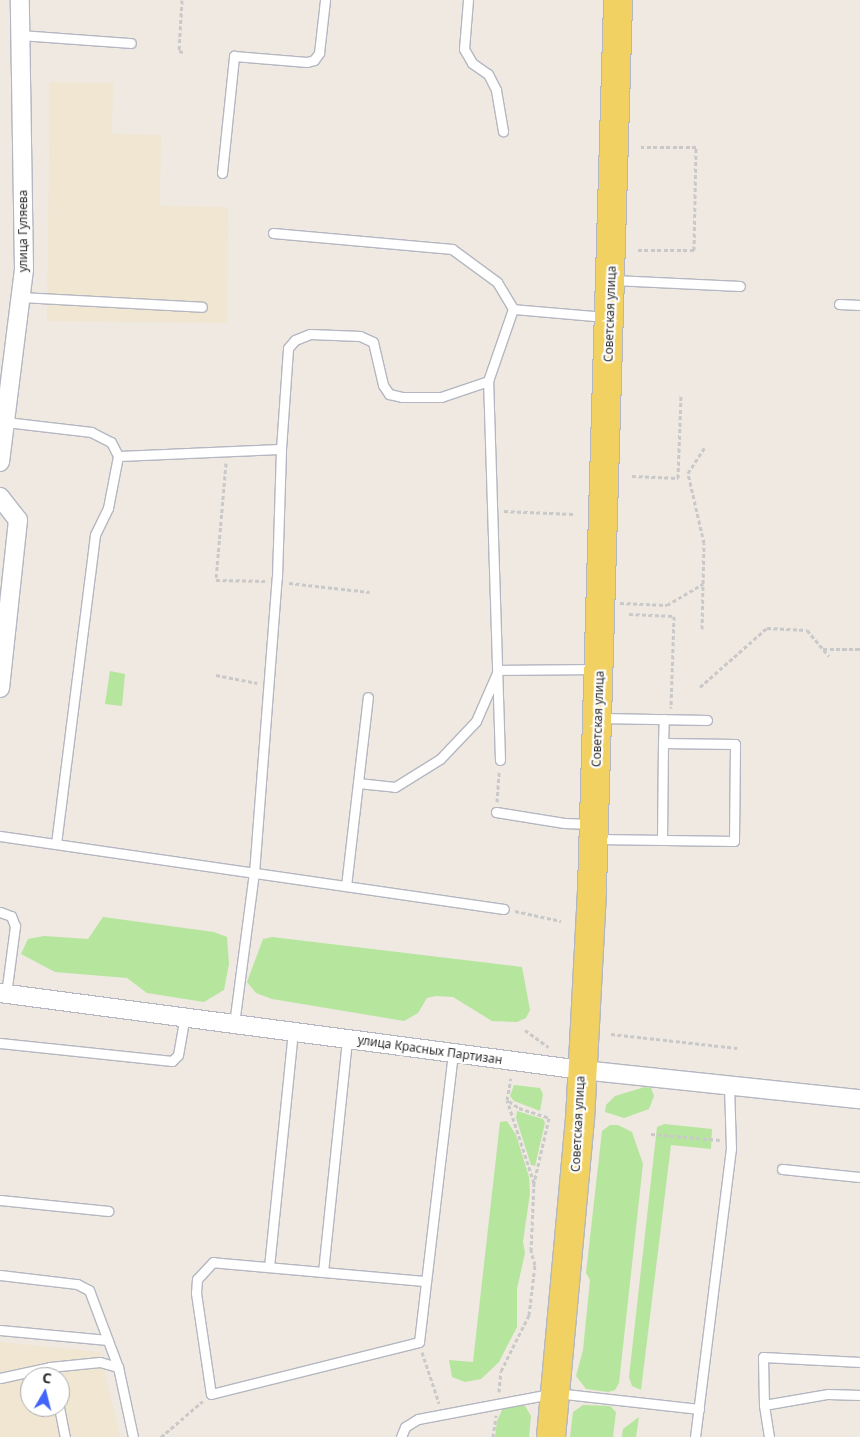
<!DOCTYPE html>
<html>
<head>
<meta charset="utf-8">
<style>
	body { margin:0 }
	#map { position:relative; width:860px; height:1437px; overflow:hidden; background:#efe9e1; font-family:"Noto Sans",sans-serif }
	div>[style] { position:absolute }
	.education>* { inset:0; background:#f0e6d1 }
	.green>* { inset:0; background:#b6e59e }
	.path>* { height:3px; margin-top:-1.5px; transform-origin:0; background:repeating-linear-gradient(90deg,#c9c9c9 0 4px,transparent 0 6.5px) }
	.roads { filter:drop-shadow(1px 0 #b4b7c1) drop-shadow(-1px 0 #b4b7c1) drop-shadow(0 1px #b4b7c1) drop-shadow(0 -1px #b4b7c1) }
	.service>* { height:9px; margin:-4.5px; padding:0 4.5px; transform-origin:4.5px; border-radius:4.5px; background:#fff }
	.minor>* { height:18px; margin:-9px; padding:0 9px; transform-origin:9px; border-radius:9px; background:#fff }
	.primary>* { height:28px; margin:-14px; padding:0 14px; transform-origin:14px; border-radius:14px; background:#f2d163 }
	span { translate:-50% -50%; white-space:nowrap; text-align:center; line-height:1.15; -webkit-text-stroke:4.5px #fff; paint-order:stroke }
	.street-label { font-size:12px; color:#2e2e2e }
	.north { position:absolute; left:20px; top:1367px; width:50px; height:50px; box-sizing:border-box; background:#fff; border:1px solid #ababab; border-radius:50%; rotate:8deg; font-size:14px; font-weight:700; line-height:20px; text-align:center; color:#2e2e2e }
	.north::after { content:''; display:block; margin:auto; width:18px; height:22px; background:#4264fb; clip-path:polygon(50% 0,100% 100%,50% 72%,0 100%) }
</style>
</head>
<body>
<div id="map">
	<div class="education">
		<div style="clip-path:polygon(50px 82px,113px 83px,112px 134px,161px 135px,160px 206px,228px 207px,227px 323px,47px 321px)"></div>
		<div style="clip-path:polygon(evenodd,0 1342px,100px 1352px,120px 1437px,0 1437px,0 1342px,30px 1377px,60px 1377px,60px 1407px,30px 1407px,30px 1377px)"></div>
	</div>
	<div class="green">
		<div style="clip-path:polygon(110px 671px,125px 674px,122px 706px,105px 704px)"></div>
		<div style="clip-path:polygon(103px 917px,214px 932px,227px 937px,229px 964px,224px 990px,204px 1002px,147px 993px,127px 978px,55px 972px,21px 954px,28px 939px,44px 936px,88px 939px)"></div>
		<div style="clip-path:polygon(272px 937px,522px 967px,530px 1010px,526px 1018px,517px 1022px,492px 1021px,453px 997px,436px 996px,427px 998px,418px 1013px,404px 1021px,272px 999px,256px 993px,247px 982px,263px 939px)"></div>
		<div style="clip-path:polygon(514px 1085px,540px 1088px,543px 1094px,540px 1111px,514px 1101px,510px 1096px)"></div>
		<div style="clip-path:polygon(645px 1087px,651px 1088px,654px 1096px,649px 1109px,624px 1118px,605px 1112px,606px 1105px,615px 1096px)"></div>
		<div style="clip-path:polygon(517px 1111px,543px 1119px,545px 1123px,535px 1166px,531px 1165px,516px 1118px)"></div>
		<div style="clip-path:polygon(507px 1121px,516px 1135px,529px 1177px,530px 1193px,523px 1242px,525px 1253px,517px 1289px,517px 1327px,499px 1362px,481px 1379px,465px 1382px,452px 1377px,449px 1360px,473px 1362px,500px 1122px)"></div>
		<div style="clip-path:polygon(664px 1124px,712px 1129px,711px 1149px,671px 1145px,641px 1390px,632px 1386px,629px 1377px,657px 1127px)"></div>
		<div style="clip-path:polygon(610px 1125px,618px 1125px,632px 1132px,643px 1164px,619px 1383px,615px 1390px,608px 1392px,586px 1389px,576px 1376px,583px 1350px,590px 1280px,586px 1273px,602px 1131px)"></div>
		<div style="clip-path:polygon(518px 1403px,525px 1406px,531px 1416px,529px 1437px,495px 1437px,497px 1421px,504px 1406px)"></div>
		<div style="clip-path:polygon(583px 1405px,610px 1406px,616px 1412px,613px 1437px,570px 1437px,573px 1412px)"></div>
		<div style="clip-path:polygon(639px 1417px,636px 1437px,622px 1437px,623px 1429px)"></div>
	</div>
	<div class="path">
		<div style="left:182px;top:0;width:51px;rotate:93.4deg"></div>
		<div style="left:179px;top:51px;width:4px;rotate:14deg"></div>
		<div style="left:638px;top:250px;width:56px"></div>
		<div style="left:694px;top:250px;width:103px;rotate:-88.9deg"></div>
		<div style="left:696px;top:147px;width:55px;rotate:180deg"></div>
		<div style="left:226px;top:463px;width:117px;rotate:94.9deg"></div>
		<div style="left:216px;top:580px;width:49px;rotate:1.2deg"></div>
		<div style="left:632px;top:476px;width:46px;rotate:2.5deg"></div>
		<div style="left:678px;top:478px;width:83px;rotate:-87.9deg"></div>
		<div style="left:504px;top:511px;width:70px;rotate:2.5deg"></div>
		<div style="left:289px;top:583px;width:81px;rotate:6.3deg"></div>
		<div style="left:620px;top:603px;width:47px;rotate:2.4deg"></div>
		<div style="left:667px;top:605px;width:42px;rotate:-30.3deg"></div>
		<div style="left:629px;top:614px;width:45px;rotate:2.5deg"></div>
		<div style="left:674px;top:616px;width:92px;rotate:91.9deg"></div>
		<div style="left:702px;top:629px;width:86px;rotate:-88.7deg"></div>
		<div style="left:704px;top:543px;width:72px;rotate:-102.9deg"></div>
		<div style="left:688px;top:473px;width:30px;rotate:-57deg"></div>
		<div style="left:823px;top:649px;width:37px"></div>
		<div style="left:216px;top:675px;width:42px;rotate:11deg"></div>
		<div style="left:700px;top:687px;width:89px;rotate:-41.4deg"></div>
		<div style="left:767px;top:628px;width:40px;rotate:2.9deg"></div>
		<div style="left:807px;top:630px;width:34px;rotate:50deg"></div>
		<div style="left:497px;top:802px;width:32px;rotate:-86deg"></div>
		<div style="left:515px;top:911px;width:47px;rotate:12.3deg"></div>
		<div style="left:525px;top:1030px;width:29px;rotate:36deg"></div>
		<div style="left:611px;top:1034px;width:127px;rotate:6.3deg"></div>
		<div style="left:509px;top:1101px;width:12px;rotate:35deg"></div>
		<div style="left:519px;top:1108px;width:32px;rotate:18deg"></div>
		<div style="left:549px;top:1118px;width:67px;rotate:103deg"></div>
		<div style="left:651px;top:1134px;width:69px;rotate:5deg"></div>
		<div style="left:422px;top:1352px;width:54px;rotate:71.6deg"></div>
		<div style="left:499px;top:1392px;width:21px;rotate:-85deg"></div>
		<div style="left:501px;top:1371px;width:63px;rotate:-63.4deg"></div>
		<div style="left:529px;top:1315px;width:50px;rotate:-83.2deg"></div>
		<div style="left:535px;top:1265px;width:15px;rotate:-106deg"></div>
		<div style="left:531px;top:1251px;width:68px;rotate:-87.5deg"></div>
		<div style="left:534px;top:1183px;width:87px;rotate:-108deg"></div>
		<div style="left:507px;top:1100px;width:22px;rotate:-80deg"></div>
		<div style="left:161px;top:1437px;width:55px;rotate:-40.6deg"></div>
		<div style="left:493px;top:1437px;width:22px;rotate:-82deg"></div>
	</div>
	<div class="roads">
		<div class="service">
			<div style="left:468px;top:0;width:49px;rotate:94.7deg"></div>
			<div style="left:464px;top:49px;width:16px;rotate:60deg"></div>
			<div style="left:472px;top:63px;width:19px;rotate:35deg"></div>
			<div style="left:488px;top:74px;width:18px;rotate:63deg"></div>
			<div style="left:496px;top:90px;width:42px;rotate:80.3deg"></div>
			<div style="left:21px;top:35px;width:110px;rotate:4.2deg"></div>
			<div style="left:222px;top:173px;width:118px;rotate:-84.1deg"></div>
			<div style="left:234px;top:56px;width:73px;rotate:4.7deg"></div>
			<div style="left:307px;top:62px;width:7px;rotate:-16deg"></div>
			<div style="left:314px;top:60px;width:9px;rotate:-54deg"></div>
			<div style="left:319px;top:53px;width:53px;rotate:-83.5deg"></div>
			<div style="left:273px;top:233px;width:180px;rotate:5.1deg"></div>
			<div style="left:452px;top:249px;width:56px;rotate:36.3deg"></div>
			<div style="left:497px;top:282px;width:31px;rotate:59deg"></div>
			<div style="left:613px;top:280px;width:127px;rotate:2.7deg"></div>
			<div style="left:20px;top:297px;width:182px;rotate:3.1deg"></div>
			<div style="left:839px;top:304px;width:21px;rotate:3deg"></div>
			<div style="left:6px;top:422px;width:86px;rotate:6.7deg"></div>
			<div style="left:91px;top:432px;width:22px;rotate:27deg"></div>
			<div style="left:111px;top:442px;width:16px;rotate:63deg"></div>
			<div style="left:118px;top:456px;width:53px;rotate:100.9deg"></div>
			<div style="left:108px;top:508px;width:30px;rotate:116deg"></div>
			<div style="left:95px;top:535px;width:311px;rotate:97.2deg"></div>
			<div style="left:118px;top:456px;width:163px;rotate:-2.5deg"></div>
			<div style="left:498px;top:670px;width:97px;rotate:-0.6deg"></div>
			<div style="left:601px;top:718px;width:106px;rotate:1.1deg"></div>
			<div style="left:663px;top:743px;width:24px;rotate:-88deg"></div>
			<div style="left:500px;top:760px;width:379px;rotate:-91.8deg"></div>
			<div style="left:488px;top:381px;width:76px;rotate:-70.9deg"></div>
			<div style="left:513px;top:309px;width:94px;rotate:4.9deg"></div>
			<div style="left:358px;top:783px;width:37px;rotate:6deg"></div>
			<div style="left:395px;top:787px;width:53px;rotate:-31.9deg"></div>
			<div style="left:440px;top:759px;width:52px;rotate:-46.5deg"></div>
			<div style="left:476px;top:721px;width:52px;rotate:-66.4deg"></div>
			<div style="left:496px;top:812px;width:69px;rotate:9.2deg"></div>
			<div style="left:564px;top:823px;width:28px;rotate:2deg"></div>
			<div style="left:0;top:836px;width:509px;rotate:8.24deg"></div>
			<div style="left:597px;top:839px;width:137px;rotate:0.8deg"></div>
			<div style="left:734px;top:841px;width:97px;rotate:-89.4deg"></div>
			<div style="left:735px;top:744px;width:72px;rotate:-179.2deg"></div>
			<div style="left:663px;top:743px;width:97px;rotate:90.6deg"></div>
			<div style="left:346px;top:886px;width:190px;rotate:-83.4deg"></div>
			<div style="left:0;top:912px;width:12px;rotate:20deg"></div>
			<div style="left:11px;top:916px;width:11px;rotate:68deg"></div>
			<div style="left:15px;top:926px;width:69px;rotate:97.5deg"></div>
			<div style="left:234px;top:1024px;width:152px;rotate:-82.5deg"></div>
			<div style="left:254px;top:873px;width:297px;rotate:-85.6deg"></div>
			<div style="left:277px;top:577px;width:128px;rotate:-88.2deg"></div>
			<div style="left:281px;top:449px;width:101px;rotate:-86deg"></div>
			<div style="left:288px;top:348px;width:11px;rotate:-49deg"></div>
			<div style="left:295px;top:340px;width:16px;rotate:-22deg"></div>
			<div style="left:310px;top:334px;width:50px;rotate:2.3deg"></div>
			<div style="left:360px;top:336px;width:14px;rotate:25deg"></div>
			<div style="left:373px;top:342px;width:44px;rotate:76.9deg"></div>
			<div style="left:383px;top:385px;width:11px;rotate:56deg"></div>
			<div style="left:389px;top:394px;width:13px;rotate:13deg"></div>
			<div style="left:402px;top:397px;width:39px"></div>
			<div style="left:441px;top:397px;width:50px;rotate:-18.8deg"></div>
			<div style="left:0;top:1043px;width:173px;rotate:6deg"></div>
			<div style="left:172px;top:1061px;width:8px;rotate:-45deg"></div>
			<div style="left:178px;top:1055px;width:39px;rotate:-80deg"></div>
			<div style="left:782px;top:1169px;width:78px;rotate:5.9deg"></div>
			<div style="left:0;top:1200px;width:109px;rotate:5.8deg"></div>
			<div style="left:269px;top:1267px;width:236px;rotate:-84.2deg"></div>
			<div style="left:323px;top:1272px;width:234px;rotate:-84.1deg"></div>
			<div style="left:0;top:1275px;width:78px;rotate:6.7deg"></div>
			<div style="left:77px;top:1284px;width:13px;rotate:27deg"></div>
			<div style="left:89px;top:1290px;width:82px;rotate:69.4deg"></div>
			<div style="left:118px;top:1367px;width:72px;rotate:77.9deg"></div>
			<div style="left:424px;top:1281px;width:212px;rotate:-174.9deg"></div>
			<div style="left:213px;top:1262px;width:23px;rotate:133deg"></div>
			<div style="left:197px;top:1279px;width:14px;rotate:94deg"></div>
			<div style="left:196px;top:1293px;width:102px;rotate:81.6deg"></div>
			<div style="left:211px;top:1394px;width:214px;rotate:-14deg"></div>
			<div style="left:419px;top:1342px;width:291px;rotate:-83.3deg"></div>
			<div style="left:0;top:1330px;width:108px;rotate:5.3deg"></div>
			<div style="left:50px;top:1367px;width:10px;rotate:79deg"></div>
			<div style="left:0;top:1378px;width:51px;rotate:-12.4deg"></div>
			<div style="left:50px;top:1367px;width:50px;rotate:-5.7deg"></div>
			<div style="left:100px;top:1362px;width:19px;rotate:16deg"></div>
			<div style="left:764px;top:1405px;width:65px;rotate:-9.8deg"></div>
			<div style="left:828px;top:1394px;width:32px;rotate:2deg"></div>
			<div style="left:59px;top:1407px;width:31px;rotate:79deg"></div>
			<div style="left:401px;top:1437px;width:11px;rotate:-68deg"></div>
			<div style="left:405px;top:1427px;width:15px;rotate:-32deg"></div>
			<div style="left:418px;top:1419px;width:140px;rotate:-10.7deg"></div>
			<div style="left:556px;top:1393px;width:144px;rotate:6.4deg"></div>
			<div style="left:695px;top:1437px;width:290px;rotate:-82.9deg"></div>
			<div style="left:731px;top:1149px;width:64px;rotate:-91.8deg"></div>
			<div style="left:769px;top:1437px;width:32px;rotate:-99deg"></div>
			<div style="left:764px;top:1405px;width:48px;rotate:-91.2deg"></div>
			<div style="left:763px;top:1357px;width:97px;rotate:3deg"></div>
		</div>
		<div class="minor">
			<div style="left:0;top:462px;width:194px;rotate:-82.9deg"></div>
			<div style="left:24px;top:269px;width:269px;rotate:-90.9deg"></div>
			<div style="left:0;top:497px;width:29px;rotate:52deg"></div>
			<div style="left:18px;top:520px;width:169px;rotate:96.1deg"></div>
			<div style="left:0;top:993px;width:587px;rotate:7.54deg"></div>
			<div style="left:582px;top:1070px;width:280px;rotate:6deg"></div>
		</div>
		<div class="primary">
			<div style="left:551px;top:1437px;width:318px;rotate:-84.8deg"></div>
			<div style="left:580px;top:1120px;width:231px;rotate:-87deg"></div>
			<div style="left:592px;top:889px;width:889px;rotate:-88.32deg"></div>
		</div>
	</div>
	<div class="street-label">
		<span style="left:23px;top:231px;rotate:-90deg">улица Гуляева</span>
		<span style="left:610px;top:314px;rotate:-88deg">Советская улица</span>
		<span style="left:598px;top:719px;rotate:-88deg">Советская улица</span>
		<span style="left:430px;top:1050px;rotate:8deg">улица Красных Партизан</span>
		<span style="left:578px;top:1124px;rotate:-87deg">Советская улица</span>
	</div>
	<div class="north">С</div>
</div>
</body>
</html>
